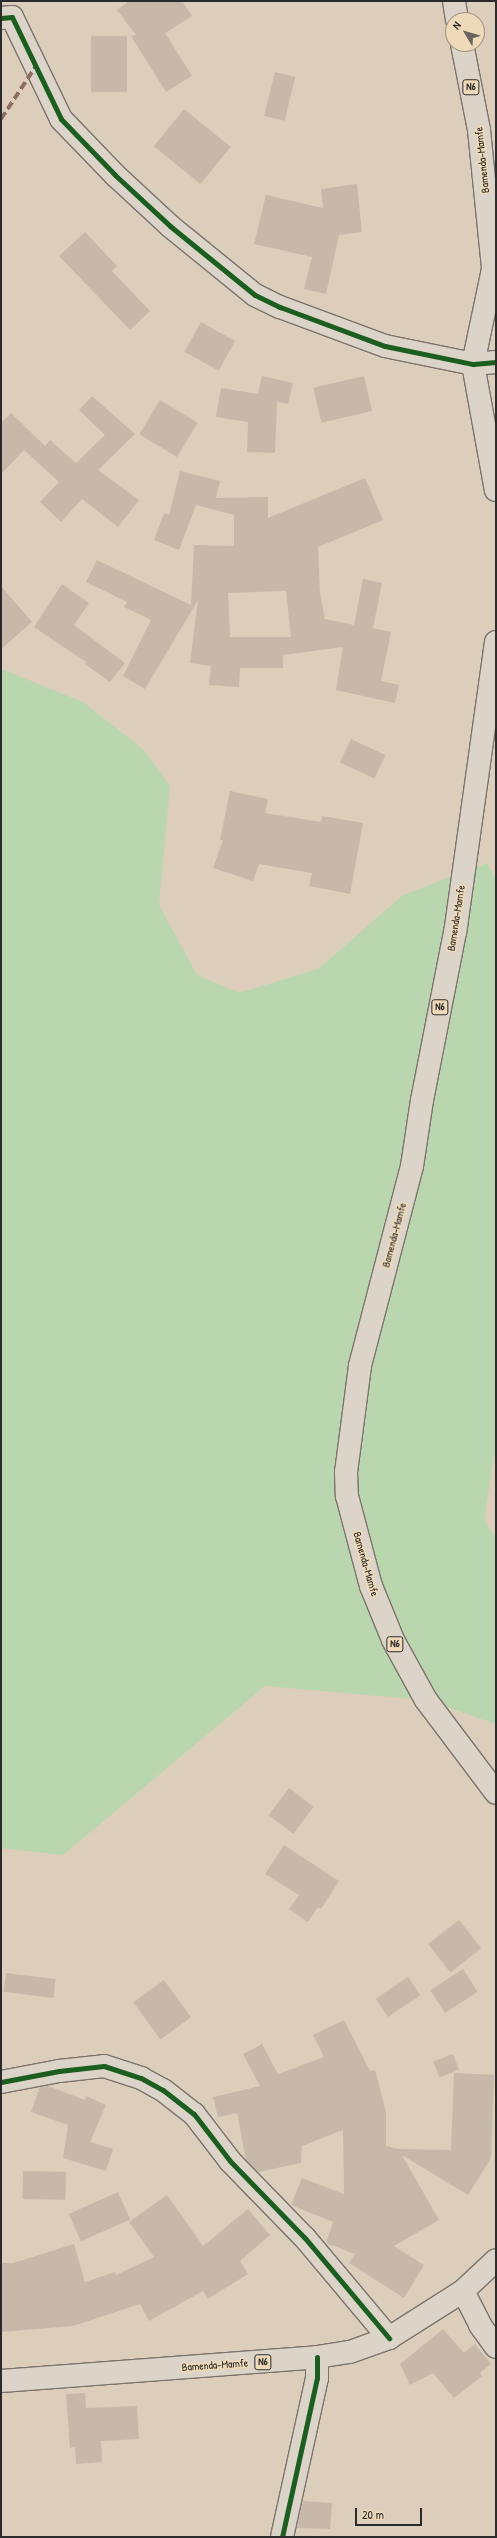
<!DOCTYPE html>
<html>
<head>
<meta charset="utf-8">
<style>
	body { margin:0 }
	#map { position:relative; width:497px; height:2538px; overflow:hidden; background:#dccebb; font-family:"Patrick Hand",sans-serif }
	div>[style] { position:absolute }
	.green>* { inset:0; background:#bad6af }
	.building>* { inset:0; background:#c7b8a9; transform-origin:0 0 }
	.roads { filter:drop-shadow(1px 0 #7b746c) drop-shadow(-1px 0 #7b746c) drop-shadow(0 1px #7b746c) drop-shadow(0 -1px #7b746c) }
	.minor>* { height:22px; margin:-11px; padding:0 11px; transform-origin:11px; border-radius:11px; background:#dcd4c8 }
	.highway>* { height:22px; margin:-11px; padding:0 11px; transform-origin:11px; border-radius:11px; background:#dcd4c8 }
	.quiet>* { height:4px; margin-top:-2px; transform-origin:0; background:repeating-linear-gradient(90deg,#8d6e63 0 8px,transparent 0 12px) }
	.cycleway>* { height:5px; margin:-2.5px; padding:0 2.5px; transform-origin:2.5px; border-radius:2.5px; background:#1b5e20 }
	span { translate:-50% -50%; white-space:nowrap; text-align:center; line-height:1.15; -webkit-text-stroke:3.5px #eed9b8; paint-order:stroke }
	.shield-label span { padding:1px 3px; background:#eed9b8; border:1px solid; border-radius:3px; -webkit-text-stroke-width:0 }
	.shield-label { font-size:10px; color:#2b2b2b; font-weight:700 }
	.street-label { font-size:11px; color:#2b2b2b }
	.frame { position:absolute; inset:0; border:2px solid #2b2b2b; pointer-events:none }
	.north { position:absolute; left:445px; top:12px; width:40px; height:40px; box-sizing:border-box; background:#eed9b8; border:1px solid #a09380; border-radius:50%; rotate:308deg; font-size:11px; font-weight:700; line-height:16px; text-align:center; color:#2b2b2b }
	.north::after { content:''; display:block; margin:auto; width:14px; height:18px; background:#69645d; clip-path:polygon(50% 0,100% 100%,50% 72%,0 100%) }
	.scale { position:absolute; left:355px; top:2508px; width:67px; height:18px; box-sizing:border-box; border:2px solid #2b2b2b; border-top:0; padding-left:5px; font-size:12px; line-height:14px; white-space:nowrap; color:#2b2b2b; -webkit-text-stroke:3px #eed9b8; paint-order:stroke }
</style>
</head>
<body>
<div id="map">
	<div class="green">
		<div style="clip-path:polygon(1px 669px,83px 702px,145px 751px,170px 786px,159px 905px,197px 975px,239px 993px,318px 969px,403px 895px,487px 863px,496px 879px,496px 1445px,484px 1520px,496px 1538px,496px 1724px,426px 1700px,265px 1686px,63px 1855px,1px 1848px)"></div>
	</div>
	<div class="building">
		<div style="clip-path:polygon(129px 1px,182px 1px,192px 16px,165px 33px,192px 76px,166px 92px,131px 36px,136px 35px,117px 10px)"></div>
		<div style="left:91px;top:36px;width:36px;height:56px"></div>
		<div style="left:275px;top:72px;width:21px;height:45px;rotate:14deg"></div>
		<div style="left:184px;top:109px;width:60px;height:48px;rotate:39deg"></div>
		<div style="clip-path:polygon(357px 184px,362px 232px,339px 235px,326px 294px,304px 289px,312px 257px,254px 244px,266px 195px,323px 208px,321px 189px)"></div>
		<div style="clip-path:polygon(85px 232px,117px 266px,112px 271px,150px 311px,130px 330px,59px 256px)"></div>
		<div style="left:201px;top:322px;width:39px;height:34px;rotate:29deg"></div>
		<div style="clip-path:polygon(262px 376px,293px 383px,288px 404px,277px 402px,275px 453px,247px 452px,248px 422px,216px 417px,221px 388px,258px 394px)"></div>
		<div style="left:364px;top:376px;width:36px;height:52px;rotate:77deg"></div>
		<div style="clip-path:polygon(92px 396px,135px 434px,98px 470px,139px 500px,118px 527px,82px 499px,61px 522px,40px 502px,59px 482px,24px 450px,1px 474px,1px 423px,11px 413px,45px 446px,50px 440px,76px 463px,105px 435px,79px 410px)"></div>
		<div style="left:160px;top:400px;width:44px;height:40px;rotate:31deg"></div>
		<div style="clip-path:polygon(evenodd,180px 471px,220px 481px,216px 498px,268px 497px,268px 518px,365px 478px,383px 520px,318px 547px,320px 593px,325px 619px,354px 625px,363px 579px,382px 583px,373px 628px,391px 632px,381px 681px,399px 685px,395px 703px,336px 690px,343px 647px,283px 655px,283px 668px,240px 668px,239px 687px,209px 685px,211px 666px,190px 663px,198px 600px,145px 689px,123px 676px,151px 620px,124px 607px,127px 602px,86px 582px,97px 560px,191px 605px,194px 545px,234px 546px,234px 515px,196px 505px,179px 550px,154px 540px,164px 513px,169px 515px,180px 471px,286px 591px,291px 637px,230px 637px,228px 593px,286px 591px)"></div>
		<div style="clip-path:polygon(62px 584px,89px 603px,74px 625px,125px 663px,110px 682px,85px 664px,86px 662px,34px 627px)"></div>
		<div style="clip-path:polygon(1px 586px,32px 622px,1px 649px)"></div>
		<div style="left:351px;top:739px;width:38px;height:26px;rotate:25deg"></div>
		<div style="clip-path:polygon(230px 791px,268px 799px,265px 813px,321px 822px,322px 816px,363px 823px,350px 894px,309px 886px,312px 873px,259px 864px,253px 881px,213px 868px,223px 840px,220px 840px)"></div>
		<div style="left:289px;top:1788px;width:31px;height:34px;rotate:37deg"></div>
		<div style="clip-path:polygon(284px 1845px,339px 1881px,321px 1909px,318px 1907px,308px 1922px,289px 1909px,299px 1895px,265px 1874px)"></div>
		<div style="left:459px;top:1920px;width:36px;height:39px;rotate:52deg"></div>
		<div style="left:463px;top:1969px;width:27px;height:39px;rotate:57deg"></div>
		<div style="left:6px;top:1973px;width:50px;height:19px;rotate:7deg"></div>
		<div style="left:408px;top:1977px;width:22px;height:39px;rotate:56deg"></div>
		<div style="left:164px;top:1980px;width:46px;height:38px;rotate:54deg"></div>
		<div style="clip-path:polygon(344px 2020px,370px 2071px,375px 2070px,386px 2112px,386px 2146px,399px 2149px,451px 2150px,454px 2073px,494px 2075px,491px 2158px,468px 2195px,402px 2155px,439px 2220px,394px 2246px,424px 2265px,404px 2298px,349px 2263px,355px 2254px,326px 2243px,333px 2222px,291px 2205px,302px 2178px,344px 2194px,343px 2130px,302px 2146px,301px 2163px,258px 2172px,246px 2160px,237px 2113px,218px 2117px,213px 2097px,260px 2086px,243px 2054px,262px 2044px,278px 2074px,324px 2057px,313px 2035px)"></div>
		<div style="left:453px;top:2054px;width:17px;height:21px;rotate:69deg"></div>
		<div style="clip-path:polygon(48px 2086px,85px 2100px,86px 2096px,106px 2105px,90px 2142px,113px 2149px,106px 2171px,63px 2158px,68px 2125px,31px 2112px,40px 2087px)"></div>
		<div style="left:23px;top:2171px;width:43px;height:28px;rotate:1deg"></div>
		<div style="left:118px;top:2192px;width:30px;height:54px;rotate:66deg"></div>
		<div style="clip-path:polygon(167px 2195px,203px 2246px,248px 2209px,270px 2235px,240px 2261px,248px 2274px,208px 2299px,203px 2291px,149px 2321px,140px 2304px,73px 2326px,1px 2332px,1px 2263px,13px 2263px,74px 2244px,85px 2282px,115px 2272px,116px 2275px,154px 2257px,129px 2222px)"></div>
		<div style="clip-path:polygon(443px 2329px,464px 2353px,475px 2344px,491px 2364px,480px 2373px,482px 2376px,454px 2398px,433px 2373px,410px 2385px,400px 2364px)"></div>
		<div style="clip-path:polygon(85px 2393px,86px 2408px,137px 2406px,139px 2439px,101px 2441px,102px 2462px,76px 2464px,75px 2447px,70px 2448px,66px 2394px)"></div>
		<div style="clip-path:polygon(303px 2501px,332px 2503px,330px 2529px,297px 2528px)"></div>
	</div>
	<div class="roads">
		<div class="minor">
			<div style="left:1px;top:18px;width:11px;rotate:-5deg"></div>
			<div style="left:12px;top:17px;width:113px;rotate:64.3deg"></div>
			<div style="left:61px;top:119px;width:78px;rotate:46deg"></div>
			<div style="left:115px;top:175px;width:75px;rotate:42.8deg"></div>
			<div style="left:170px;top:226px;width:109px;rotate:39.1deg"></div>
			<div style="left:255px;top:295px;width:28px;rotate:26deg"></div>
			<div style="left:280px;top:307px;width:112px;rotate:20.4deg"></div>
			<div style="left:385px;top:346px;width:90px;rotate:11.6deg"></div>
			<div style="left:473px;top:364px;width:23px;rotate:-5deg"></div>
			<div style="left:1px;top:2082px;width:59px;rotate:-10.7deg"></div>
			<div style="left:59px;top:2071px;width:45px;rotate:-6.3deg"></div>
			<div style="left:104px;top:2066px;width:39px;rotate:18deg"></div>
			<div style="left:141px;top:2078px;width:25px;rotate:29deg"></div>
			<div style="left:163px;top:2090px;width:39px;rotate:38deg"></div>
			<div style="left:194px;top:2114px;width:59px;rotate:52.5deg"></div>
			<div style="left:230px;top:2161px;width:107px;rotate:45.8deg"></div>
			<div style="left:305px;top:2238px;width:131px;rotate:50deg"></div>
			<div style="left:463px;top:2291px;width:38px;rotate:63deg"></div>
			<div style="left:480px;top:2325px;width:27px;rotate:54deg"></div>
			<div style="left:282px;top:2537px;width:163px;rotate:-77.6deg"></div>
			<div style="left:317px;top:2378px;width:21px;rotate:-90deg"></div>
		</div>
		<div class="highway">
			<div style="left:454px;top:1px;width:19px;rotate:81deg"></div>
			<div style="left:462px;top:44px;width:88px;rotate:78.8deg"></div>
			<div style="left:479px;top:130px;width:140px;rotate:84.2deg"></div>
			<div style="left:493px;top:269px;width:97px;rotate:101.9deg"></div>
			<div style="left:473px;top:364px;width:128px;rotate:79.7deg"></div>
			<div style="left:496px;top:642px;width:293px;rotate:98deg"></div>
			<div style="left:455px;top:932px;width:171px;rotate:101.1deg"></div>
			<div style="left:422px;top:1100px;width:67px;rotate:98.6deg"></div>
			<div style="left:412px;top:1166px;width:207px;rotate:104.6deg"></div>
			<div style="left:360px;top:1366px;width:107px;rotate:97.5deg"></div>
			<div style="left:346px;top:1472px;width:24px;rotate:88deg"></div>
			<div style="left:347px;top:1496px;width:93px;rotate:75.1deg"></div>
			<div style="left:371px;top:1586px;width:58px;rotate:67.8deg"></div>
			<div style="left:393px;top:1640px;width:68px;rotate:61.2deg"></div>
			<div style="left:426px;top:1700px;width:116px;rotate:53deg"></div>
			<div style="left:1px;top:2381px;width:317px;rotate:-4.3deg"></div>
			<div style="left:317px;top:2357px;width:33px;rotate:-9deg"></div>
			<div style="left:350px;top:2352px;width:41px;rotate:-19.7deg"></div>
			<div style="left:389px;top:2338px;width:88px;rotate:-32.4deg"></div>
			<div style="left:463px;top:2291px;width:45px;rotate:-43.2deg"></div>
		</div>
	</div>
	<div class="quiet">
		<div style="left:1px;top:119px;width:64px;rotate:-56.6deg"></div>
	</div>
	<div class="cycleway">
		<div style="left:1px;top:18px;width:11px;rotate:-5deg"></div>
		<div style="left:12px;top:17px;width:113px;rotate:64.3deg"></div>
		<div style="left:61px;top:119px;width:78px;rotate:46deg"></div>
		<div style="left:115px;top:175px;width:75px;rotate:42.8deg"></div>
		<div style="left:170px;top:226px;width:109px;rotate:39.1deg"></div>
		<div style="left:255px;top:295px;width:28px;rotate:26deg"></div>
		<div style="left:280px;top:307px;width:112px;rotate:20.4deg"></div>
		<div style="left:385px;top:346px;width:90px;rotate:11.6deg"></div>
		<div style="left:473px;top:364px;width:23px;rotate:-5deg"></div>
		<div style="left:1px;top:2082px;width:59px;rotate:-10.7deg"></div>
		<div style="left:59px;top:2071px;width:45px;rotate:-6.3deg"></div>
		<div style="left:104px;top:2066px;width:39px;rotate:18deg"></div>
		<div style="left:141px;top:2078px;width:25px;rotate:29deg"></div>
		<div style="left:163px;top:2090px;width:39px;rotate:38deg"></div>
		<div style="left:194px;top:2114px;width:59px;rotate:52.5deg"></div>
		<div style="left:230px;top:2161px;width:107px;rotate:45.8deg"></div>
		<div style="left:305px;top:2238px;width:131px;rotate:50deg"></div>
		<div style="left:282px;top:2537px;width:163px;rotate:-77.6deg"></div>
		<div style="left:317px;top:2378px;width:21px;rotate:-90deg"></div>
	</div>
	<div class="shield-label">
		<span style="left:471px;top:87px">N6</span>
		<span style="left:440px;top:1007px">N6</span>
		<span style="left:395px;top:1644px">N6</span>
		<span style="left:263px;top:2362px">N6</span>
	</div>
	<div class="street-label">
		<span style="left:482px;top:160px;rotate:-96deg">Bamenda-Mamfe</span>
		<span style="left:456px;top:918px;rotate:-81deg">Bamenda-Mamfe</span>
		<span style="left:394px;top:1235px;rotate:-75deg">Bamenda-Mamfe</span>
		<span style="left:366px;top:1564px;rotate:74deg">Bamenda-Mamfe</span>
		<span style="left:215px;top:2365px;rotate:-4deg">Bamenda-Mamfe</span>
	</div>
	<div class="frame"></div>
	<div class="north">N</div>
	<div class="scale">20 m</div>
</div>
</body>
</html>
